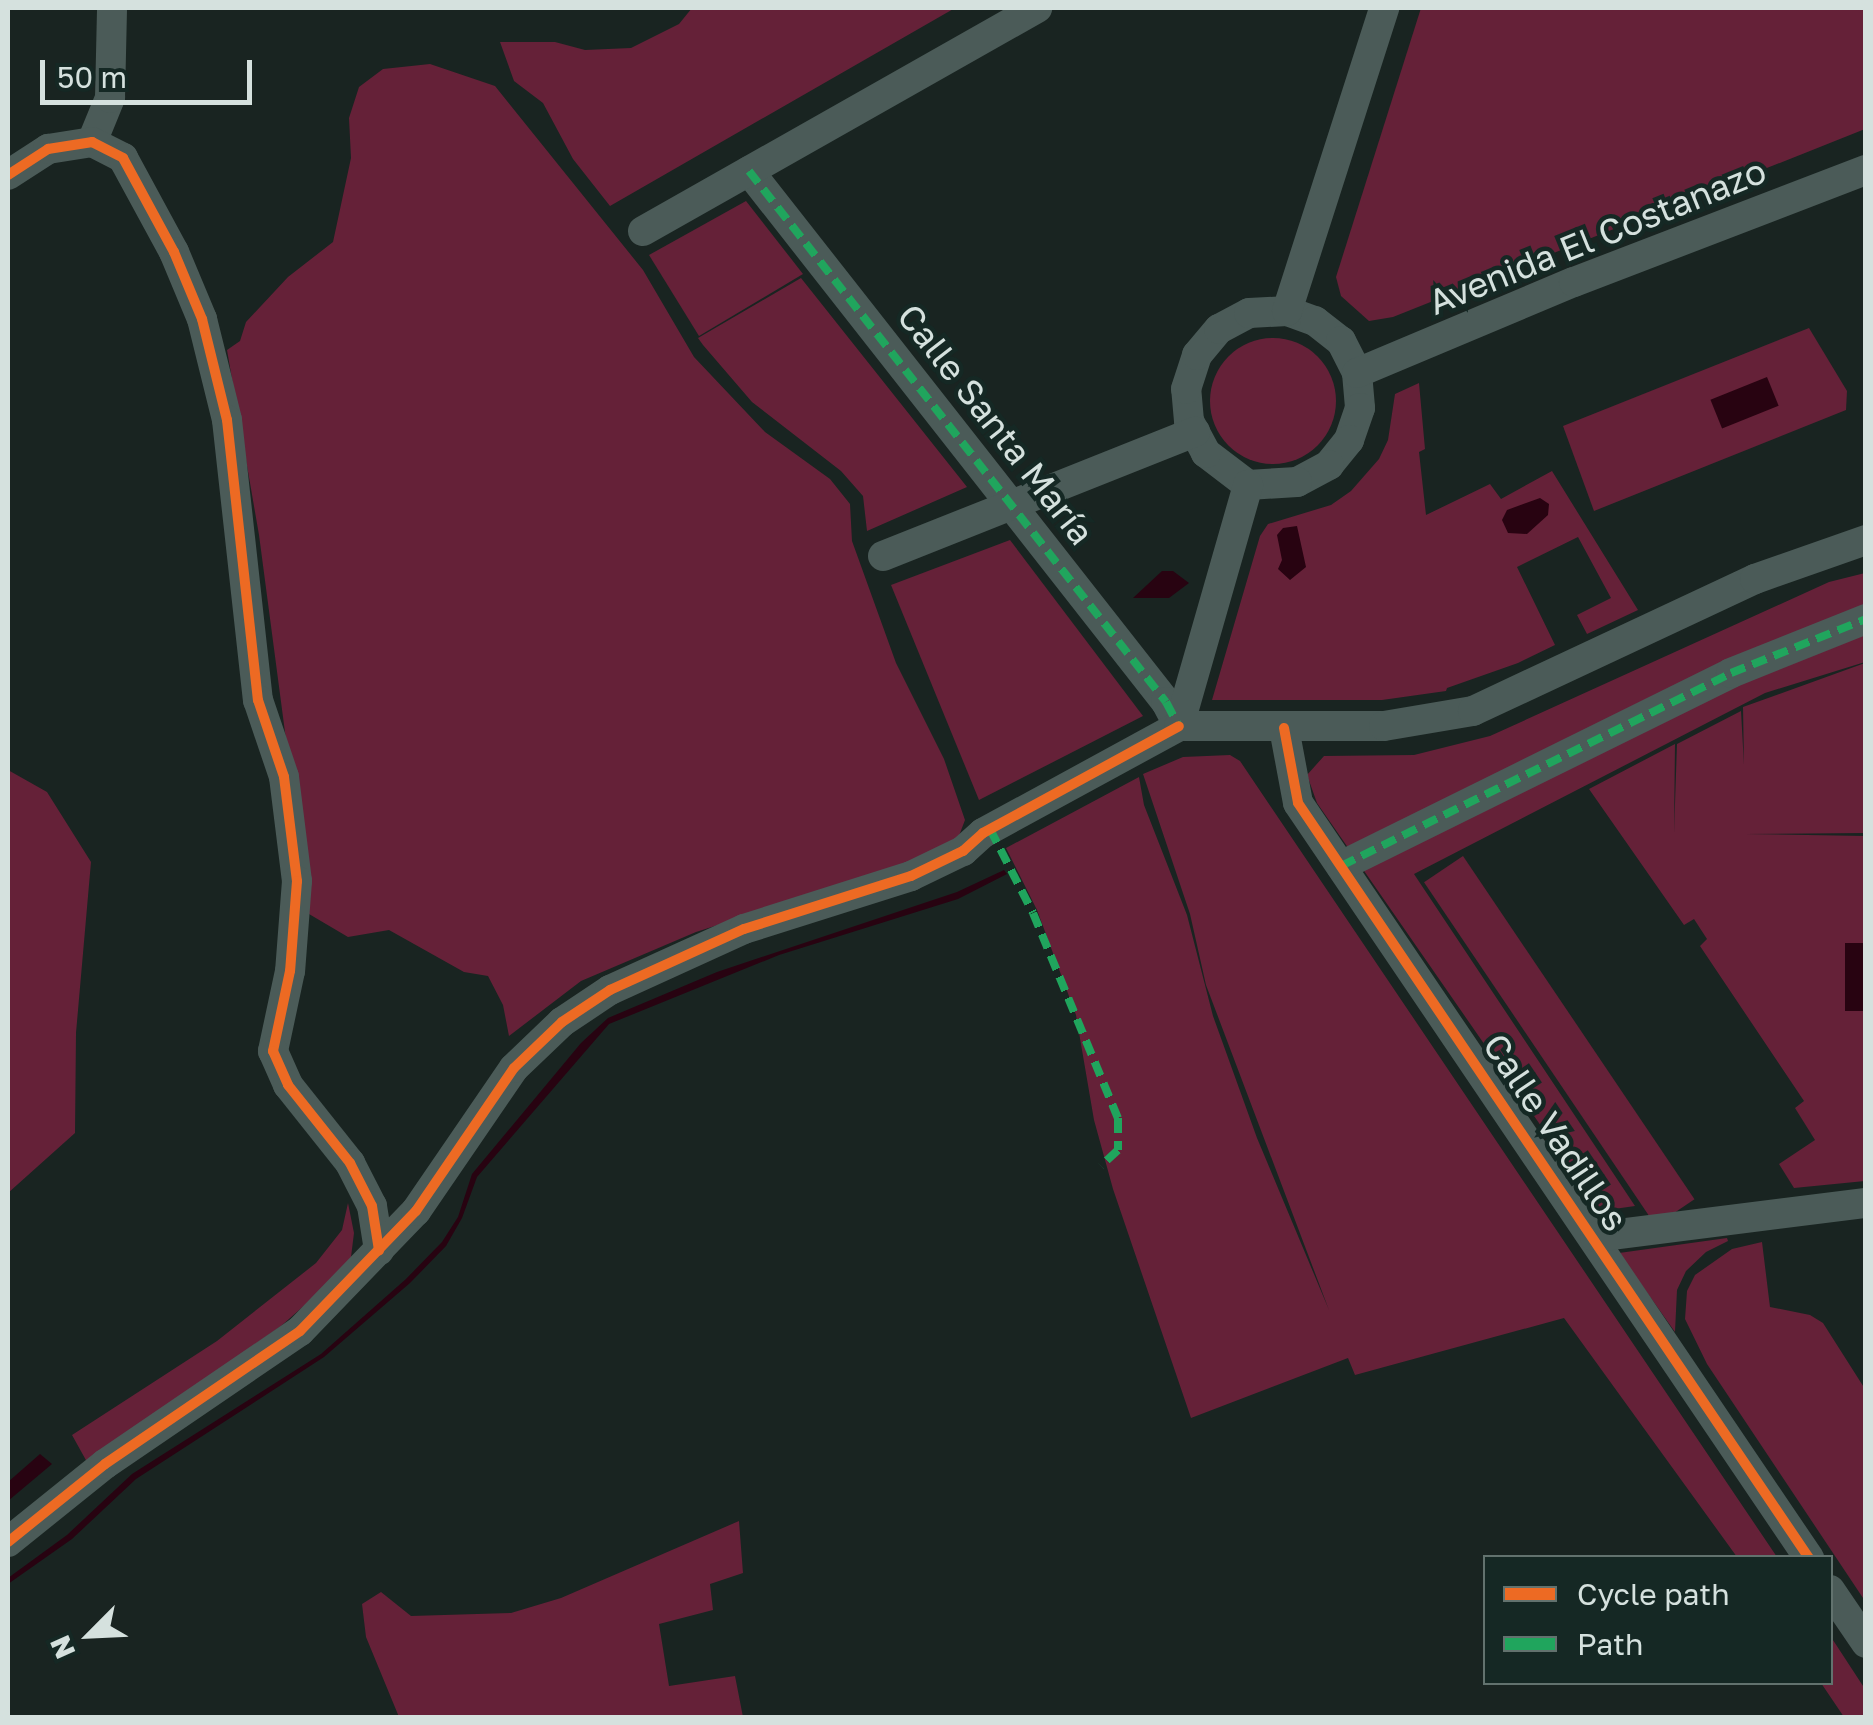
<!DOCTYPE html>
<html>
<head>
<meta charset="utf-8">
<style>
	body { margin:0 }
	#map { position:relative; width:1873px; height:1725px; overflow:hidden; background:#192421; font-family:"Golos Text",sans-serif }
	div>[style] { position:absolute }
	.green>* { inset:0; background:#652138; transform-origin:0 0 }
	.round { border-radius:50% }
	.water>* { inset:0; background:#280311; transform-origin:0 0 }
	.minor>* { height:30px; margin:-15px; padding:0 15px; transform-origin:15px; border-radius:15px; background:#4b5b58 }
	.quiet>* { height:8px; margin-top:-4px; transform-origin:0; background:repeating-linear-gradient(90deg,#20a55d 0 15px,transparent 0 23px) }
	.cycleway>* { height:10px; margin:-5px; padding:0 5px; transform-origin:5px; border-radius:5px; background:#ed6a23 }
	span { translate:-50% -50%; white-space:nowrap; text-align:center; line-height:1.15; -webkit-text-stroke:9px #152824; paint-order:stroke }
	.street-label { font-size:35px; color:#d5e1de }
	.frame { position:absolute; inset:0; border:10px solid #d5e1de; pointer-events:none }
	.legend { position:absolute; left:1483px; top:1555px; width:350px; height:130px; box-sizing:border-box; background:#152824; border:2px solid #62726e; margin:0; padding:12px 18px; list-style:none; font-size:30px; color:#d5e1de }
	.legend li { display:flex; align-items:center; gap:20px; height:50px }
	.legend b { width:50px; border:2px solid #62726e }
	.north { position:absolute; left:40px; top:1585px; width:100px; height:100px; -webkit-text-stroke:8px #152824; paint-order:stroke; rotate:246deg; font-size:28px; font-weight:700; line-height:40px; text-align:center; color:#d5e1de }
	.north::after { content:''; display:block; margin:auto; width:35px; height:45px; background:#d5e1de; clip-path:polygon(50% 0,100% 100%,50% 72%,0 100%) }
	.scale { position:absolute; left:40px; top:60px; width:212px; height:45px; box-sizing:border-box; border:5px solid #d5e1de; border-top:0; padding-left:12px; font-size:30px; line-height:35px; white-space:nowrap; color:#d5e1de; -webkit-text-stroke:8px #152824; paint-order:stroke }
</style>
</head>
<body>
<div id="map">
	<div class="green">
		<div style="clip-path:polygon(692px 8px,955px 8px,610px 206px,573px 159px,543px 103px,514px 81px,500px 42px,555px 42px,585px 50px,631px 48px,679px 24px)"></div>
		<div style="clip-path:polygon(1421px 8px,1865px 8px,1865px 129px,1393px 317px,1369px 321px,1341px 296px,1336px 277px)"></div>
		<div style="clip-path:polygon(430px 64px,495px 86px,643px 270px,694px 357px,765px 432px,830px 479px,850px 504px,852px 541px,896px 663px,944px 759px,965px 820px,957px 841px,909px 864px,696px 932px,581px 981px,509px 1036px,503px 1005px,488px 976px,464px 972px,389px 930px,348px 937px,309px 914px,259px 535px,227px 350px,240px 341px,246px 322px,288px 277px,333px 242px,351px 158px,349px 118px,359px 87px,383px 69px)"></div>
		<div style="clip-path:polygon(746px 201px,803px 274px,699px 336px,649px 255px)"></div>
		<div style="clip-path:polygon(801px 278px,967px 487px,867px 531px,863px 496px,841px 471px,752px 402px,703px 345px,698px 338px)"></div>
		<div style="clip-path:polygon(1809px 328px,1847px 391px,1846px 410px,1594px 511px,1563px 426px)"></div>
		<div class="round" style="left:1210px;top:338px;width:126px;height:126px"></div>
		<div style="clip-path:polygon(1419px 383px,1425px 449px,1419px 452px,1426px 515px,1490px 484px,1501px 499px,1552px 471px,1638px 610px,1587px 634px,1577px 615px,1611px 598px,1578px 537px,1517px 567px,1555px 645px,1518px 663px,1447px 688px,1446px 691px,1382px 700px,1212px 700px,1260px 536px,1268px 524px,1331px 505px,1351px 491px,1379px 459px,1388px 440px,1395px 394px)"></div>
		<div style="clip-path:polygon(1010px 540px,1143px 716px,979px 800px,891px 585px)"></div>
		<div style="clip-path:polygon(1865px 573px,1865px 662px,1765px 693px,1414px 874px,1635px 1206px,1600px 1211px,1317px 803px,1307px 775px,1324px 756px,1414px 755px,1490px 736px,1829px 582px)"></div>
		<div style="clip-path:polygon(1865px 663px,1865px 833px,1745px 834px,1865px 836px,1865px 1181px,1794px 1188px,1779px 1164px,1815px 1140px,1795px 1108px,1804px 1101px,1700px 946px,1707px 939px,1694px 919px,1684px 925px,1589px 789px,1675px 744px,1674px 833px,1677px 744px,1741px 711px,1744px 765px,1743px 707px)"></div>
		<div style="clip-path:polygon(1230px 755px,1240px 761px,1777px 1557px,1737px 1557px,1564px 1318px,1355px 1375px,1348px 1358px,1191px 1418px,1113px 1189px,1094px 1120px,1076px 1015px,1037px 910px,1006px 848px,1139px 777px,1144px 805px,1187px 915px,1213px 1016px,1257px 1138px,1329px 1310px,1206px 985px,1190px 914px,1143px 774px,1183px 757px)"></div>
		<div style="clip-path:polygon(8px 770px,47px 792px,91px 862px,76px 1033px,75px 1133px,8px 1193px)"></div>
		<div style="left:1463px;top:856px;width:414px;height:47px;rotate:56deg"></div>
		<div style="clip-path:polygon(348px 1203px,354px 1233px,351px 1257px,332px 1281px,281px 1326px,87px 1462px,72px 1435px,217px 1341px,316px 1263px,342px 1230px)"></div>
		<div style="clip-path:polygon(1727px 1238px,1728px 1241px,1706px 1252px,1686px 1271px,1677px 1290px,1675px 1332px,1619px 1253px)"></div>
		<div style="clip-path:polygon(1762px 1242px,1770px 1307px,1810px 1315px,1823px 1323px,1865px 1389px,1865px 1601px,1707px 1364px,1685px 1319px,1687px 1291px,1695px 1275px,1732px 1249px)"></div>
		<div style="clip-path:polygon(739px 1521px,743px 1573px,710px 1584px,713px 1610px,659px 1624px,669px 1686px,735px 1676px,743px 1717px,399px 1717px,366px 1637px,362px 1604px,381px 1592px,411px 1616px,511px 1613px,561px 1598px)"></div>
		<div style="clip-path:polygon(1831px 1637px,1865px 1689px,1865px 1717px,1844px 1717px,1821px 1683px,1830px 1682px)"></div>
	</div>
	<div class="water">
		<div style="left:1767px;top:377px;width:31px;height:61px;rotate:68deg"></div>
		<div style="clip-path:polygon(1540px 498px,1549px 504px,1548px 515px,1527px 534px,1508px 533px,1502px 520px,1507px 510px)"></div>
		<div style="clip-path:polygon(1297px 526px,1306px 567px,1290px 580px,1278px 569px,1282px 560px,1277px 535px,1283px 528px)"></div>
		<div style="clip-path:polygon(1162px 571px,1173px 571px,1189px 583px,1169px 598px,1133px 598px)"></div>
		<div style="clip-path:polygon(1004px 870px,1007px 874px,958px 899px,779px 955px,609px 1024px,477px 1177px,462px 1218px,446px 1246px,410px 1283px,324px 1357px,136px 1479px,72px 1539px,8px 1584px,8px 1578px,67px 1535px,132px 1474px,321px 1354px,406px 1279px,442px 1242px,458px 1217px,472px 1174px,581px 1043px,608px 1018px,717px 972px,957px 892px)"></div>
		<div style="left:1845px;top:943px;width:20px;height:68px"></div>
		<div style="clip-path:polygon(40px 1454px,52px 1464px,8px 1501px,8px 1482px)"></div>
	</div>
	<div class="minor">
		<div style="left:92px;top:142px;width:48px;rotate:-67.8deg"></div>
		<div style="left:110px;top:98px;width:90px;rotate:-88.7deg"></div>
		<div style="left:749px;top:171px;width:675px;rotate:51.86deg"></div>
		<div style="left:1166px;top:702px;width:27px;rotate:62deg"></div>
		<div style="left:8px;top:175px;width:48px;rotate:-33deg"></div>
		<div style="left:48px;top:149px;width:45px;rotate:-9deg"></div>
		<div style="left:92px;top:142px;width:35px;rotate:27deg"></div>
		<div style="left:123px;top:158px;width:107px;rotate:61.5deg"></div>
		<div style="left:174px;top:252px;width:73px;rotate:67.3deg"></div>
		<div style="left:202px;top:319px;width:104px;rotate:76.1deg"></div>
		<div style="left:227px;top:420px;width:282px;rotate:83.7deg"></div>
		<div style="left:258px;top:700px;width:81px;rotate:71.3deg"></div>
		<div style="left:284px;top:777px;width:105px;rotate:82.9deg"></div>
		<div style="left:297px;top:881px;width:90px;rotate:94.4deg"></div>
		<div style="left:290px;top:971px;width:82px;rotate:102deg"></div>
		<div style="left:273px;top:1051px;width:37px;rotate:66deg"></div>
		<div style="left:288px;top:1085px;width:100px;rotate:51.5deg"></div>
		<div style="left:350px;top:1163px;width:48px;rotate:62.9deg"></div>
		<div style="left:372px;top:1206px;width:45px;rotate:81deg"></div>
		<div style="left:643px;top:231px;width:453px;rotate:-29.5deg"></div>
		<div style="left:1287px;top:311px;width:30px;rotate:20deg"></div>
		<div style="left:1315px;top:321px;width:33px;rotate:38deg"></div>
		<div style="left:1341px;top:341px;width:36px;rotate:63deg"></div>
		<div style="left:1357px;top:373px;width:35px;rotate:85deg"></div>
		<div style="left:1360px;top:408px;width:34px;rotate:109deg"></div>
		<div style="left:1349px;top:440px;width:32px;rotate:129deg"></div>
		<div style="left:1329px;top:465px;width:36px;rotate:152deg"></div>
		<div style="left:1297px;top:482px;width:49px;rotate:176.5deg"></div>
		<div style="left:1248px;top:485px;width:53px;rotate:-142.7deg"></div>
		<div style="left:1206px;top:453px;width:36px;rotate:-118deg"></div>
		<div style="left:1189px;top:421px;width:32px;rotate:-95deg"></div>
		<div style="left:1186px;top:389px;width:36px;rotate:-72deg"></div>
		<div style="left:1197px;top:355px;width:34px;rotate:-50deg"></div>
		<div style="left:1219px;top:329px;width:34px;rotate:-28deg"></div>
		<div style="left:1249px;top:313px;width:38px;rotate:-3deg"></div>
		<div style="left:1287px;top:311px;width:318px;rotate:-72.2deg"></div>
		<div style="left:1357px;top:373px;width:235px;rotate:-22.8deg"></div>
		<div style="left:1574px;top:282px;width:313px;rotate:-21deg"></div>
		<div style="left:883px;top:556px;width:336px;rotate:-21.7deg"></div>
		<div style="left:1179px;top:726px;width:251px;rotate:-74deg"></div>
		<div style="left:1284px;top:728px;width:76px;rotate:79.4deg"></div>
		<div style="left:1298px;top:803px;width:912px;rotate:55.91deg"></div>
		<div style="left:1341px;top:866px;width:435px;rotate:-26.3deg"></div>
		<div style="left:1731px;top:673px;width:145px;rotate:-21.8deg"></div>
		<div style="left:1595px;top:1237px;width:273px;rotate:-7.2deg"></div>
		<div style="left:8px;top:1542px;width:124px;rotate:-38.8deg"></div>
		<div style="left:105px;top:1464px;width:236px;rotate:-34.3deg"></div>
		<div style="left:300px;top:1331px;width:167px;rotate:-46deg"></div>
		<div style="left:416px;top:1211px;width:173px;rotate:-55.6deg"></div>
		<div style="left:514px;top:1068px;width:66px;rotate:-43.8deg"></div>
		<div style="left:562px;top:1022px;width:58px;rotate:-33.7deg"></div>
		<div style="left:610px;top:990px;width:147px;rotate:-24.5deg"></div>
		<div style="left:744px;top:929px;width:175px;rotate:-17.6deg"></div>
		<div style="left:911px;top:876px;width:58px;rotate:-25.7deg"></div>
		<div style="left:963px;top:851px;width:27px;rotate:-42deg"></div>
		<div style="left:983px;top:833px;width:223px;rotate:-28.6deg"></div>
		<div style="left:1179px;top:726px;width:205px"></div>
		<div style="left:1384px;top:726px;width:90px;rotate:-9.6deg"></div>
		<div style="left:1473px;top:711px;width:311px;rotate:-25.1deg"></div>
		<div style="left:1755px;top:579px;width:118px;rotate:-19.4deg"></div>
		<div style="left:1830px;top:1590px;width:64px;rotate:55.8deg"></div>
	</div>
	<div class="quiet">
		<div style="left:749px;top:171px;width:675px;rotate:51.86deg"></div>
		<div style="left:1166px;top:702px;width:27px;rotate:62deg"></div>
		<div style="left:1179px;top:726px;width:6px;rotate:149deg"></div>
		<div style="left:990px;top:829px;width:94px;rotate:62.9deg"></div>
		<div style="left:1033px;top:913px;width:222px;rotate:67.5deg"></div>
		<div style="left:1118px;top:1118px;width:32px;rotate:90deg"></div>
		<div style="left:1118px;top:1150px;width:23px;rotate:137deg"></div>
		<div style="left:1341px;top:866px;width:435px;rotate:-26.3deg"></div>
		<div style="left:1731px;top:673px;width:145px;rotate:-21.8deg"></div>
	</div>
	<div class="cycleway">
		<div style="left:8px;top:175px;width:48px;rotate:-33deg"></div>
		<div style="left:48px;top:149px;width:45px;rotate:-9deg"></div>
		<div style="left:92px;top:142px;width:35px;rotate:27deg"></div>
		<div style="left:123px;top:158px;width:107px;rotate:61.5deg"></div>
		<div style="left:174px;top:252px;width:73px;rotate:67.3deg"></div>
		<div style="left:202px;top:319px;width:104px;rotate:76.1deg"></div>
		<div style="left:227px;top:420px;width:282px;rotate:83.7deg"></div>
		<div style="left:258px;top:700px;width:81px;rotate:71.3deg"></div>
		<div style="left:284px;top:777px;width:105px;rotate:82.9deg"></div>
		<div style="left:297px;top:881px;width:90px;rotate:94.4deg"></div>
		<div style="left:290px;top:971px;width:82px;rotate:102deg"></div>
		<div style="left:273px;top:1051px;width:37px;rotate:66deg"></div>
		<div style="left:288px;top:1085px;width:100px;rotate:51.5deg"></div>
		<div style="left:350px;top:1163px;width:48px;rotate:62.9deg"></div>
		<div style="left:372px;top:1206px;width:45px;rotate:81deg"></div>
		<div style="left:1284px;top:728px;width:76px;rotate:79.4deg"></div>
		<div style="left:1298px;top:803px;width:912px;rotate:55.91deg"></div>
		<div style="left:8px;top:1542px;width:124px;rotate:-38.8deg"></div>
		<div style="left:105px;top:1464px;width:236px;rotate:-34.3deg"></div>
		<div style="left:300px;top:1331px;width:167px;rotate:-46deg"></div>
		<div style="left:416px;top:1211px;width:173px;rotate:-55.6deg"></div>
		<div style="left:514px;top:1068px;width:66px;rotate:-43.8deg"></div>
		<div style="left:562px;top:1022px;width:58px;rotate:-33.7deg"></div>
		<div style="left:610px;top:990px;width:147px;rotate:-24.5deg"></div>
		<div style="left:744px;top:929px;width:175px;rotate:-17.6deg"></div>
		<div style="left:911px;top:876px;width:58px;rotate:-25.7deg"></div>
		<div style="left:963px;top:851px;width:27px;rotate:-42deg"></div>
		<div style="left:983px;top:833px;width:223px;rotate:-28.6deg"></div>
	</div>
	<div class="street-label">
		<span style="left:1597px;top:236px;rotate:-22deg">Avenida El Costanazo</span>
		<span style="left:996px;top:424px;rotate:52deg">Calle Santa María</span>
		<span style="left:1556px;top:1132px;rotate:56deg">Calle Vadillos</span>
	</div>
	<div class="frame"></div>
	<ul class="legend">
	<li><b style="height:12px;background:#ed6a23"></b>Cycle path</li>
	<li><b style="height:12px;background:#20a55d"></b>Path</li>
	</ul>
	<div class="north">N</div>
	<div class="scale">50 m</div>
</div>
</body>
</html>
